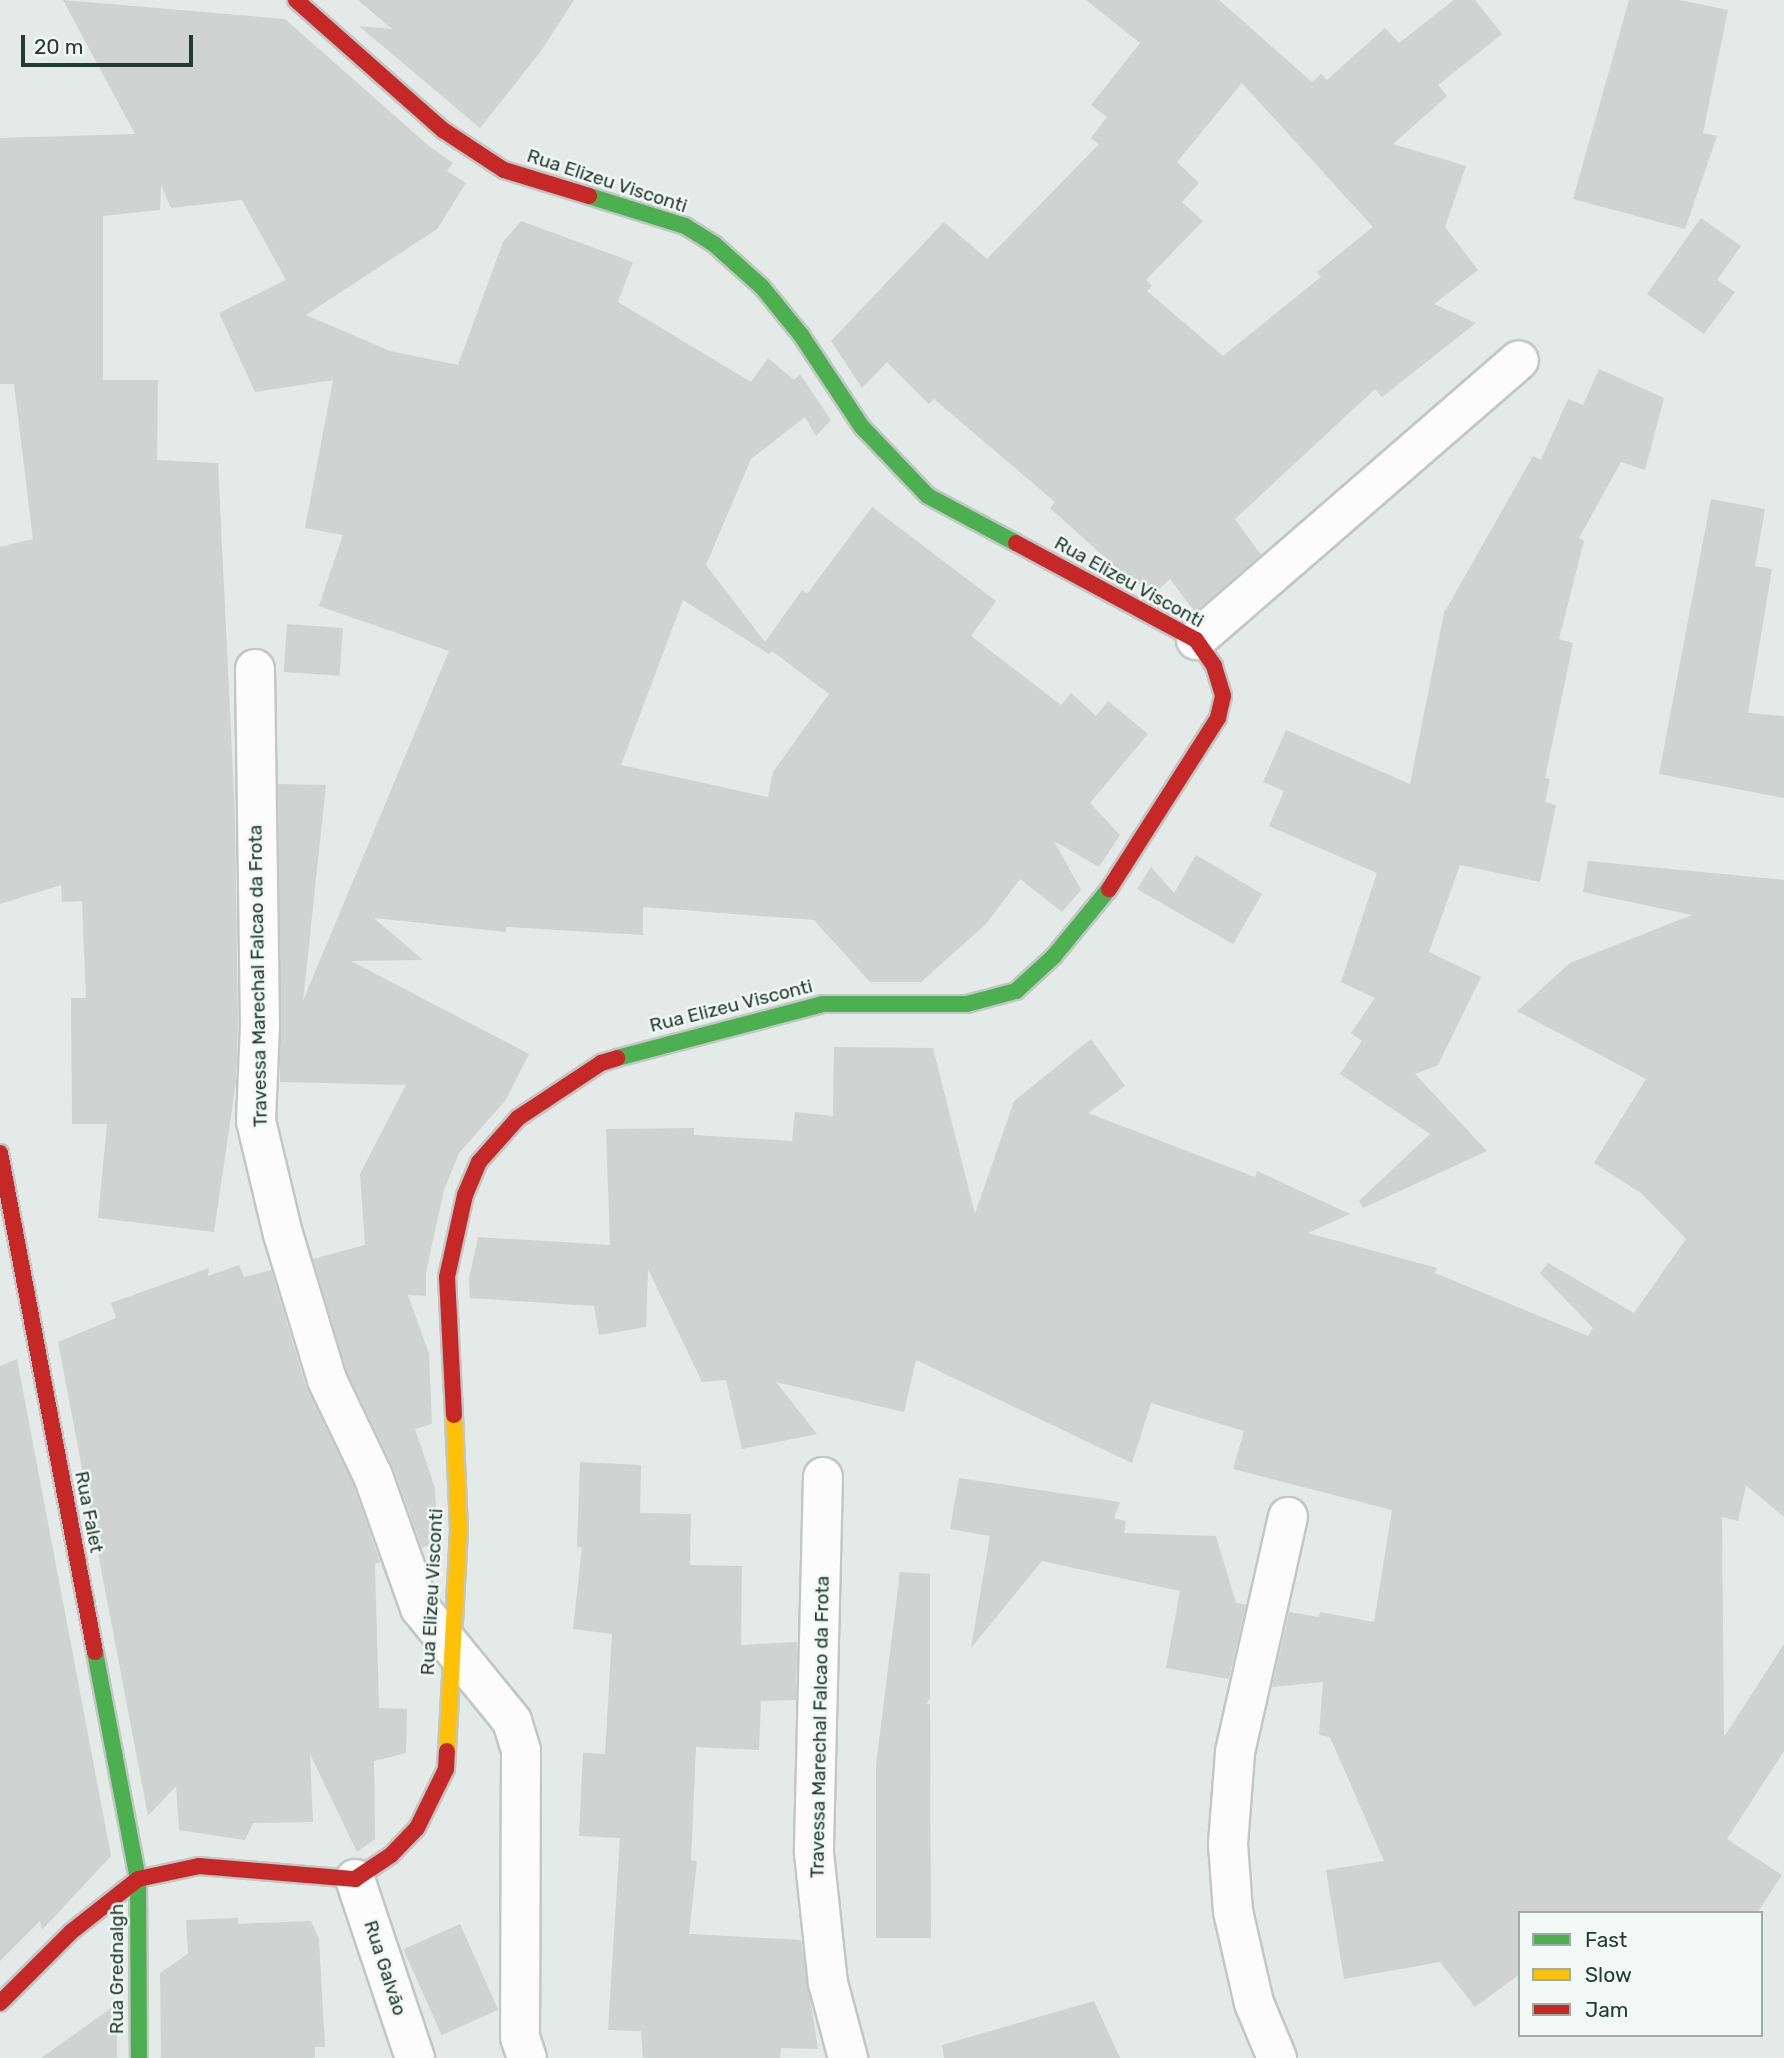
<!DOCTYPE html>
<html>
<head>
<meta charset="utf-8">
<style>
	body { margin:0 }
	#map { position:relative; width:1784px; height:2058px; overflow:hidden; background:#e4eae7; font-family:Rubik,sans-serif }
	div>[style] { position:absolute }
	.building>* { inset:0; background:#cfd3d1; transform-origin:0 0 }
	.roads { filter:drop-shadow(2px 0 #c1c7c4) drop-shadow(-2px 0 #c1c7c4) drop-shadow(0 2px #c1c7c4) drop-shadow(0 -2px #c1c7c4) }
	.street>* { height:38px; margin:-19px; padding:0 19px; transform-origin:19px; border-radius:19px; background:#fbfcfb }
	.fast>* { height:16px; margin:-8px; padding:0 8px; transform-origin:8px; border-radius:8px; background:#4caf50 }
	.slow>* { height:16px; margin:-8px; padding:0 8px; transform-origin:8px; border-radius:8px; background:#ffc107 }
	.jam>* { height:16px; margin:-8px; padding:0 8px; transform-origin:8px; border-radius:8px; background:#c62828 }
	span { translate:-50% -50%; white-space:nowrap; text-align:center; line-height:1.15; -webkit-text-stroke:5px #f2f8f5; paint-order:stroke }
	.street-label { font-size:19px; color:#233c32 }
	.legend { position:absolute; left:1518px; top:1911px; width:245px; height:126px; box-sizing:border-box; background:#f2f8f5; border:2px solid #9fada7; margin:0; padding:9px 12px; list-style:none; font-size:21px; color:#233c32 }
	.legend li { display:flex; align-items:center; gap:14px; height:35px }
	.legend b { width:35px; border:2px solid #9fada7 }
	.scale { position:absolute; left:21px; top:35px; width:172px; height:32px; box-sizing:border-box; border:4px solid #233c32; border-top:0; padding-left:9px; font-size:21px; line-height:24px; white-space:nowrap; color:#233c32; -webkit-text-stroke:5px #f2f8f5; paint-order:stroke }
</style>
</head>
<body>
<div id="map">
	<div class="building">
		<div style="clip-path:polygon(evenodd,63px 0,285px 19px,429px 146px,453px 163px,447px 171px,466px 183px,437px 229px,306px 315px,390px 351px,458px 365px,503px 242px,521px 221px,633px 262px,618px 302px,751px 382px,768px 358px,794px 380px,800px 374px,831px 420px,816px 436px,805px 417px,751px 459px,706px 565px,765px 642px,802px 590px,807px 594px,872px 507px,996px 601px,971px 636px,1061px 705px,1071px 693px,1096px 716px,1108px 701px,1148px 734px,1090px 803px,1120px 835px,1099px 867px,1054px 841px,1081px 890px,1062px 912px,1020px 879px,986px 924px,921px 982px,870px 982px,814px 920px,643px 907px,643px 935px,506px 927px,506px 932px,374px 918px,423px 960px,351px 961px,529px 1054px,505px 1101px,459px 1153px,444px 1190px,426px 1272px,426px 1296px,408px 1295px,429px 1354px,432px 1424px,415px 1429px,435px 1488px,437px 1530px,436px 1543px,422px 1548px,393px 1467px,347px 1372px,313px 1259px,365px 1245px,360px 1174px,406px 1085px,280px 1082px,278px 784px,326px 785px,303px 1001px,449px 651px,319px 606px,343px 535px,305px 528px,333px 380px,255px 392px,219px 313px,286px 280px,242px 200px,171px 208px,161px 185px,160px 210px,103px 216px,103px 380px,158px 380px,157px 460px,218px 463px,235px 814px,238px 1025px,236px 1082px,214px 1232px,98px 1218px,107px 1124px,72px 1124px,71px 998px,86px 998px,82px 901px,62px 902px,61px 885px,0 904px,0 547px,33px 539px,14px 384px,0 384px,0 138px,135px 134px,63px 0,683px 600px,769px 654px,772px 651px,829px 694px,773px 772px,768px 797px,621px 765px,683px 600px)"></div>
		<div style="clip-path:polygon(358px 0,574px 0,541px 51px,480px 128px,359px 26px,392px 29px)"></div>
		<div style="clip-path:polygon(evenodd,1086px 0,1219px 0,1312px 82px,1321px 74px,1327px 80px,1385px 28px,1399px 43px,1454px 0,1475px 0,1502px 34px,1438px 85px,1447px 96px,1393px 144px,1466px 166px,1445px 227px,1478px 270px,1434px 304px,1476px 323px,1382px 397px,1375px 389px,1235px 519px,1261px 555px,1195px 612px,1170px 579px,1155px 593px,1129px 579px,1050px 508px,1055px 502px,934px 399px,929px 404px,887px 362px,862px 388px,831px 341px,944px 222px,987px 259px,1099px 144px,1091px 138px,1107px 117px,1091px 105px,1140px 43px,1086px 0,1242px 83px,1373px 227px,1317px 272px,1321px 277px,1223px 356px,1147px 291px,1152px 286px,1146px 280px,1203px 221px,1182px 202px,1199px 183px,1177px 162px,1242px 83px)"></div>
		<div style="clip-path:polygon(1629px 0,1680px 0,1728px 10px,1703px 133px,1717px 136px,1685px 229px,1573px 199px)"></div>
		<div style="clip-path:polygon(1701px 218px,1741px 246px,1717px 280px,1735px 292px,1704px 334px,1647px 294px)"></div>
		<div style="clip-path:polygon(1599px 369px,1664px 398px,1645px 470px,1621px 462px,1579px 538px,1584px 541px,1559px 639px,1573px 643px,1545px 778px,1550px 779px,1545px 802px,1556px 805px,1540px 882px,1460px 865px,1429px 952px,1481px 977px,1438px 1065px,1415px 1074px,1487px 1151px,1363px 1208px,1359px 1201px,1430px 1134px,1340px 1074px,1362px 1041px,1351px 1033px,1375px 998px,1341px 982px,1377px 873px,1269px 826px,1284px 791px,1263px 782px,1286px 730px,1410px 784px,1444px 613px,1533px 456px,1541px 460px,1568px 399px,1583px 405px)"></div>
		<div style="clip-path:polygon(1711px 499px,1765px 509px,1755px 566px,1772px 569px,1748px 713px,1784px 716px,1784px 798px,1659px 774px)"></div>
		<div style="left:287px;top:624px;width:56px;height:48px;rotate:4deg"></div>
		<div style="clip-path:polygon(1196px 855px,1262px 894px,1233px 944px,1137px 889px,1151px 867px,1174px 893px)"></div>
		<div style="clip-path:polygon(1588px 861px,1784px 880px,1784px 1517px,1746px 1485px,1738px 1521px,1722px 1517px,1724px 1737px,1784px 1644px,1784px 1751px,1727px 1839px,1782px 1875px,1757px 1913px,1520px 1913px,1520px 1974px,1475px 2007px,1440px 1962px,1344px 1979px,1326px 1870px,1384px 1861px,1330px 1737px,1319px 1735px,1323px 1682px,1272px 1687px,1289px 1612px,1319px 1617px,1320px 1612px,1374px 1622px,1392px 1510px,1233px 1469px,1244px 1431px,1151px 1403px,1132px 1463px,916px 1360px,904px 1412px,776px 1382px,817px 1434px,742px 1449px,726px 1380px,702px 1382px,648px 1269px,646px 1327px,599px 1335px,594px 1306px,470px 1298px,469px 1279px,478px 1237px,610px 1245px,606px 1129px,694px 1128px,694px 1135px,792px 1141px,795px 1112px,833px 1116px,834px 1047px,933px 1048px,975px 1214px,1014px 1101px,1091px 1039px,1125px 1086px,1088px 1113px,1255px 1177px,1257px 1171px,1350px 1214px,1308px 1233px,1437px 1268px,1435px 1273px,1588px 1336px,1593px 1328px,1540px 1273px,1548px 1263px,1634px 1313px,1686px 1239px,1641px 1193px,1594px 1163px,1646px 1079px,1517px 1011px,1570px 963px,1692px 915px,1583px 892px)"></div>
		<div style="clip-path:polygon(239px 1265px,244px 1277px,271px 1270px,306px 1387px,353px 1484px,380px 1562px,375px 1564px,379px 1708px,407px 1709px,406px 1753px,374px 1761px,375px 1839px,357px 1852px,310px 1754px,313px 1822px,253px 1823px,245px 1840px,179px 1830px,176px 1786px,148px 1816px,58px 1342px,116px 1318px,111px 1303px,209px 1268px,208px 1276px)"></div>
		<div style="clip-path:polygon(17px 1359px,111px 1856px,42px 1930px,40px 1921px,0 1961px,0 1366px)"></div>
		<div style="clip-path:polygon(580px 1462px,641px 1465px,640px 1513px,691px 1514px,690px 1565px,742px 1566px,741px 1645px,797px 1642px,796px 1700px,761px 1701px,759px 1750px,696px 1747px,691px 1860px,697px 1861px,689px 1934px,801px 1940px,818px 2049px,781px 2048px,780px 2058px,643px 2058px,641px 2031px,608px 2030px,620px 1838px,579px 1836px,583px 1753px,605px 1754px,612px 1634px,573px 1629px,582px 1547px,577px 1547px)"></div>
		<div style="clip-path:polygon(959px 1478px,1120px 1502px,1114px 1518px,1126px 1521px,1124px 1533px,1216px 1536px,1236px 1603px,1246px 1605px,1229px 1679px,1166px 1668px,1180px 1591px,1042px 1561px,971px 1648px,990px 1536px,950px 1529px)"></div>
		<div style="clip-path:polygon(900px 1572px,930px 1574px,930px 1699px,926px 1704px,930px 1704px,931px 1938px,876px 1938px,876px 1766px)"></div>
		<div style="clip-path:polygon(238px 1918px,238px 1924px,311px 1921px,319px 1939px,325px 2047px,315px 2047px,315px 2058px,161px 2058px,160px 1973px,188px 1954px,186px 1920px)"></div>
		<div style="left:460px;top:1924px;width:94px;height:62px;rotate:66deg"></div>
		<div style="clip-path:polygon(1094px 2001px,1120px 2058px,944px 2058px,942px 2045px)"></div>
		<div style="clip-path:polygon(117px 2004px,117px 2058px,41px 2058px)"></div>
	</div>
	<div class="roads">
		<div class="street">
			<div style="left:1196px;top:640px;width:427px;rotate:-40.9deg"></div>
			<div style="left:255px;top:669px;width:356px;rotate:89.2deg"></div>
			<div style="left:260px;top:1025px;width:96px;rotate:92.4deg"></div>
			<div style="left:256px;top:1121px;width:116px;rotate:76.6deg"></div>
			<div style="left:283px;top:1234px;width:152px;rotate:73.2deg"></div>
			<div style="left:327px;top:1380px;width:106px;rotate:64.4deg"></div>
			<div style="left:373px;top:1476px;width:140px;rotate:70.4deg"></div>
			<div style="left:420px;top:1608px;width:146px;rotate:50.8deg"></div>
			<div style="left:512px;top:1721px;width:31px;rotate:73deg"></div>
			<div style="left:521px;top:1751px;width:286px;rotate:90.2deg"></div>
			<div style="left:520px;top:2037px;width:22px;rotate:72deg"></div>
			<div style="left:823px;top:1477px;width:376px;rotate:91.4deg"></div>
			<div style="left:814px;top:1853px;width:131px;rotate:83.9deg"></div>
			<div style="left:828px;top:1983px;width:78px;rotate:75.1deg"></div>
			<div style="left:355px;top:1879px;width:189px;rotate:71.5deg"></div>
			<div style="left:1277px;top:2058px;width:60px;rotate:-112.7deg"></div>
			<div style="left:1254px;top:2003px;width:94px;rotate:-102.9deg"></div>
			<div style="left:1233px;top:1911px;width:67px;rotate:-94.3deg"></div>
			<div style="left:1228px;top:1844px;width:92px;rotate:-85.6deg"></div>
			<div style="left:1235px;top:1752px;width:241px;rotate:-77.3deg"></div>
		</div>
		<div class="fast">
			<div style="left:589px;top:196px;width:101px;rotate:17.4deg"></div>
			<div style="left:685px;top:226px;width:34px;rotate:32deg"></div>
			<div style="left:714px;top:244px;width:64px;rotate:41.9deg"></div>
			<div style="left:762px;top:287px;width:62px;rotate:50.9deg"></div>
			<div style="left:801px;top:335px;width:110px;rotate:56.5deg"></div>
			<div style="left:862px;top:427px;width:95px;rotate:46.3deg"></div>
			<div style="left:928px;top:496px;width:100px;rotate:28.1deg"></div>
			<div style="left:617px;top:1058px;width:213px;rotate:-14.7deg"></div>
			<div style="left:823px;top:1004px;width:144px"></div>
			<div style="left:967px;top:1004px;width:51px;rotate:-14.9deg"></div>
			<div style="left:1016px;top:991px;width:52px;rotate:-42.6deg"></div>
			<div style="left:1054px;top:956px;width:87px;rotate:-50.6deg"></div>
			<div style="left:95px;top:1652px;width:231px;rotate:79.3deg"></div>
			<div style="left:138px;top:1879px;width:179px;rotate:89.7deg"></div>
		</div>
		<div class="slow">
			<div style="left:447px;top:1751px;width:221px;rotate:-86.9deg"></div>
			<div style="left:459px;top:1530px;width:115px;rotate:-92.5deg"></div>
		</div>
		<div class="jam">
			<div style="left:296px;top:0;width:196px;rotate:41.5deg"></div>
			<div style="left:443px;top:130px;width:73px;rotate:33.3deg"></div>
			<div style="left:504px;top:170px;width:89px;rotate:17deg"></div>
			<div style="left:1016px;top:543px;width:204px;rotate:28.3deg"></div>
			<div style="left:1196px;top:640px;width:32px;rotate:55deg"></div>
			<div style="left:1214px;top:666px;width:31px;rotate:73deg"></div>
			<div style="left:1223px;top:696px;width:23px;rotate:103deg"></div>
			<div style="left:1218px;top:718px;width:203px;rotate:122.5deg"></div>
			<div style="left:0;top:1153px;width:508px;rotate:79.22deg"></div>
			<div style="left:454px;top:1415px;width:138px;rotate:-92.9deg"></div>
			<div style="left:447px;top:1277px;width:84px;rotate:-77.6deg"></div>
			<div style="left:465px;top:1195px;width:36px;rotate:-67deg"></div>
			<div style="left:479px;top:1162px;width:59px;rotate:-48.4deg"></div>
			<div style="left:518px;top:1118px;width:100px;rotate:-33.5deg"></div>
			<div style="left:601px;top:1063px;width:17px;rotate:-17deg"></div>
			<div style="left:0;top:2003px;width:100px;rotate:-45deg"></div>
			<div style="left:71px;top:1932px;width:85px;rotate:-38.3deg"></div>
			<div style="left:138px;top:1879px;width:62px;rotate:-12deg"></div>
			<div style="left:199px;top:1866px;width:157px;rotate:4.8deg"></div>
			<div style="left:355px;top:1879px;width:43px;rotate:-33.7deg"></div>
			<div style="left:391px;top:1855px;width:37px;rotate:-46deg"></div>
			<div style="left:417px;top:1828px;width:66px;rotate:-63.8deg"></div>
			<div style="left:446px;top:1769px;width:18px;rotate:-87deg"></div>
		</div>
	</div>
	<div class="street-label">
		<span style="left:607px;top:181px;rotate:18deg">Rua Elizeu Visconti</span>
		<span style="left:1129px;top:582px;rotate:29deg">Rua Elizeu Visconti</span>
		<span style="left:258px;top:976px;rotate:-91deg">Travessa Marechal Falcao da Frota</span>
		<span style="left:731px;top:1006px;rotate:-14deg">Rua Elizeu Visconti</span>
		<span style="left:89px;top:1512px;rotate:79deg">Rua Falet</span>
		<span style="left:432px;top:1592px;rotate:-87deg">Rua Elizeu Visconti</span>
		<span style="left:820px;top:1727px;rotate:-89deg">Travessa Marechal Falcao da Frota</span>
		<span style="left:385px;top:1968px;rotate:72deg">Rua Galvão</span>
		<span style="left:117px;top:1969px;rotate:-90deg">Rua Grednalgh</span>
	</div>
	<ul class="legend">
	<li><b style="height:9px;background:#4caf50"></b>Fast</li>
	<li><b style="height:9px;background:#ffc107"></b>Slow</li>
	<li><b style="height:9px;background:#c62828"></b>Jam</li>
	</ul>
	<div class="scale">20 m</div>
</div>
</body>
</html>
